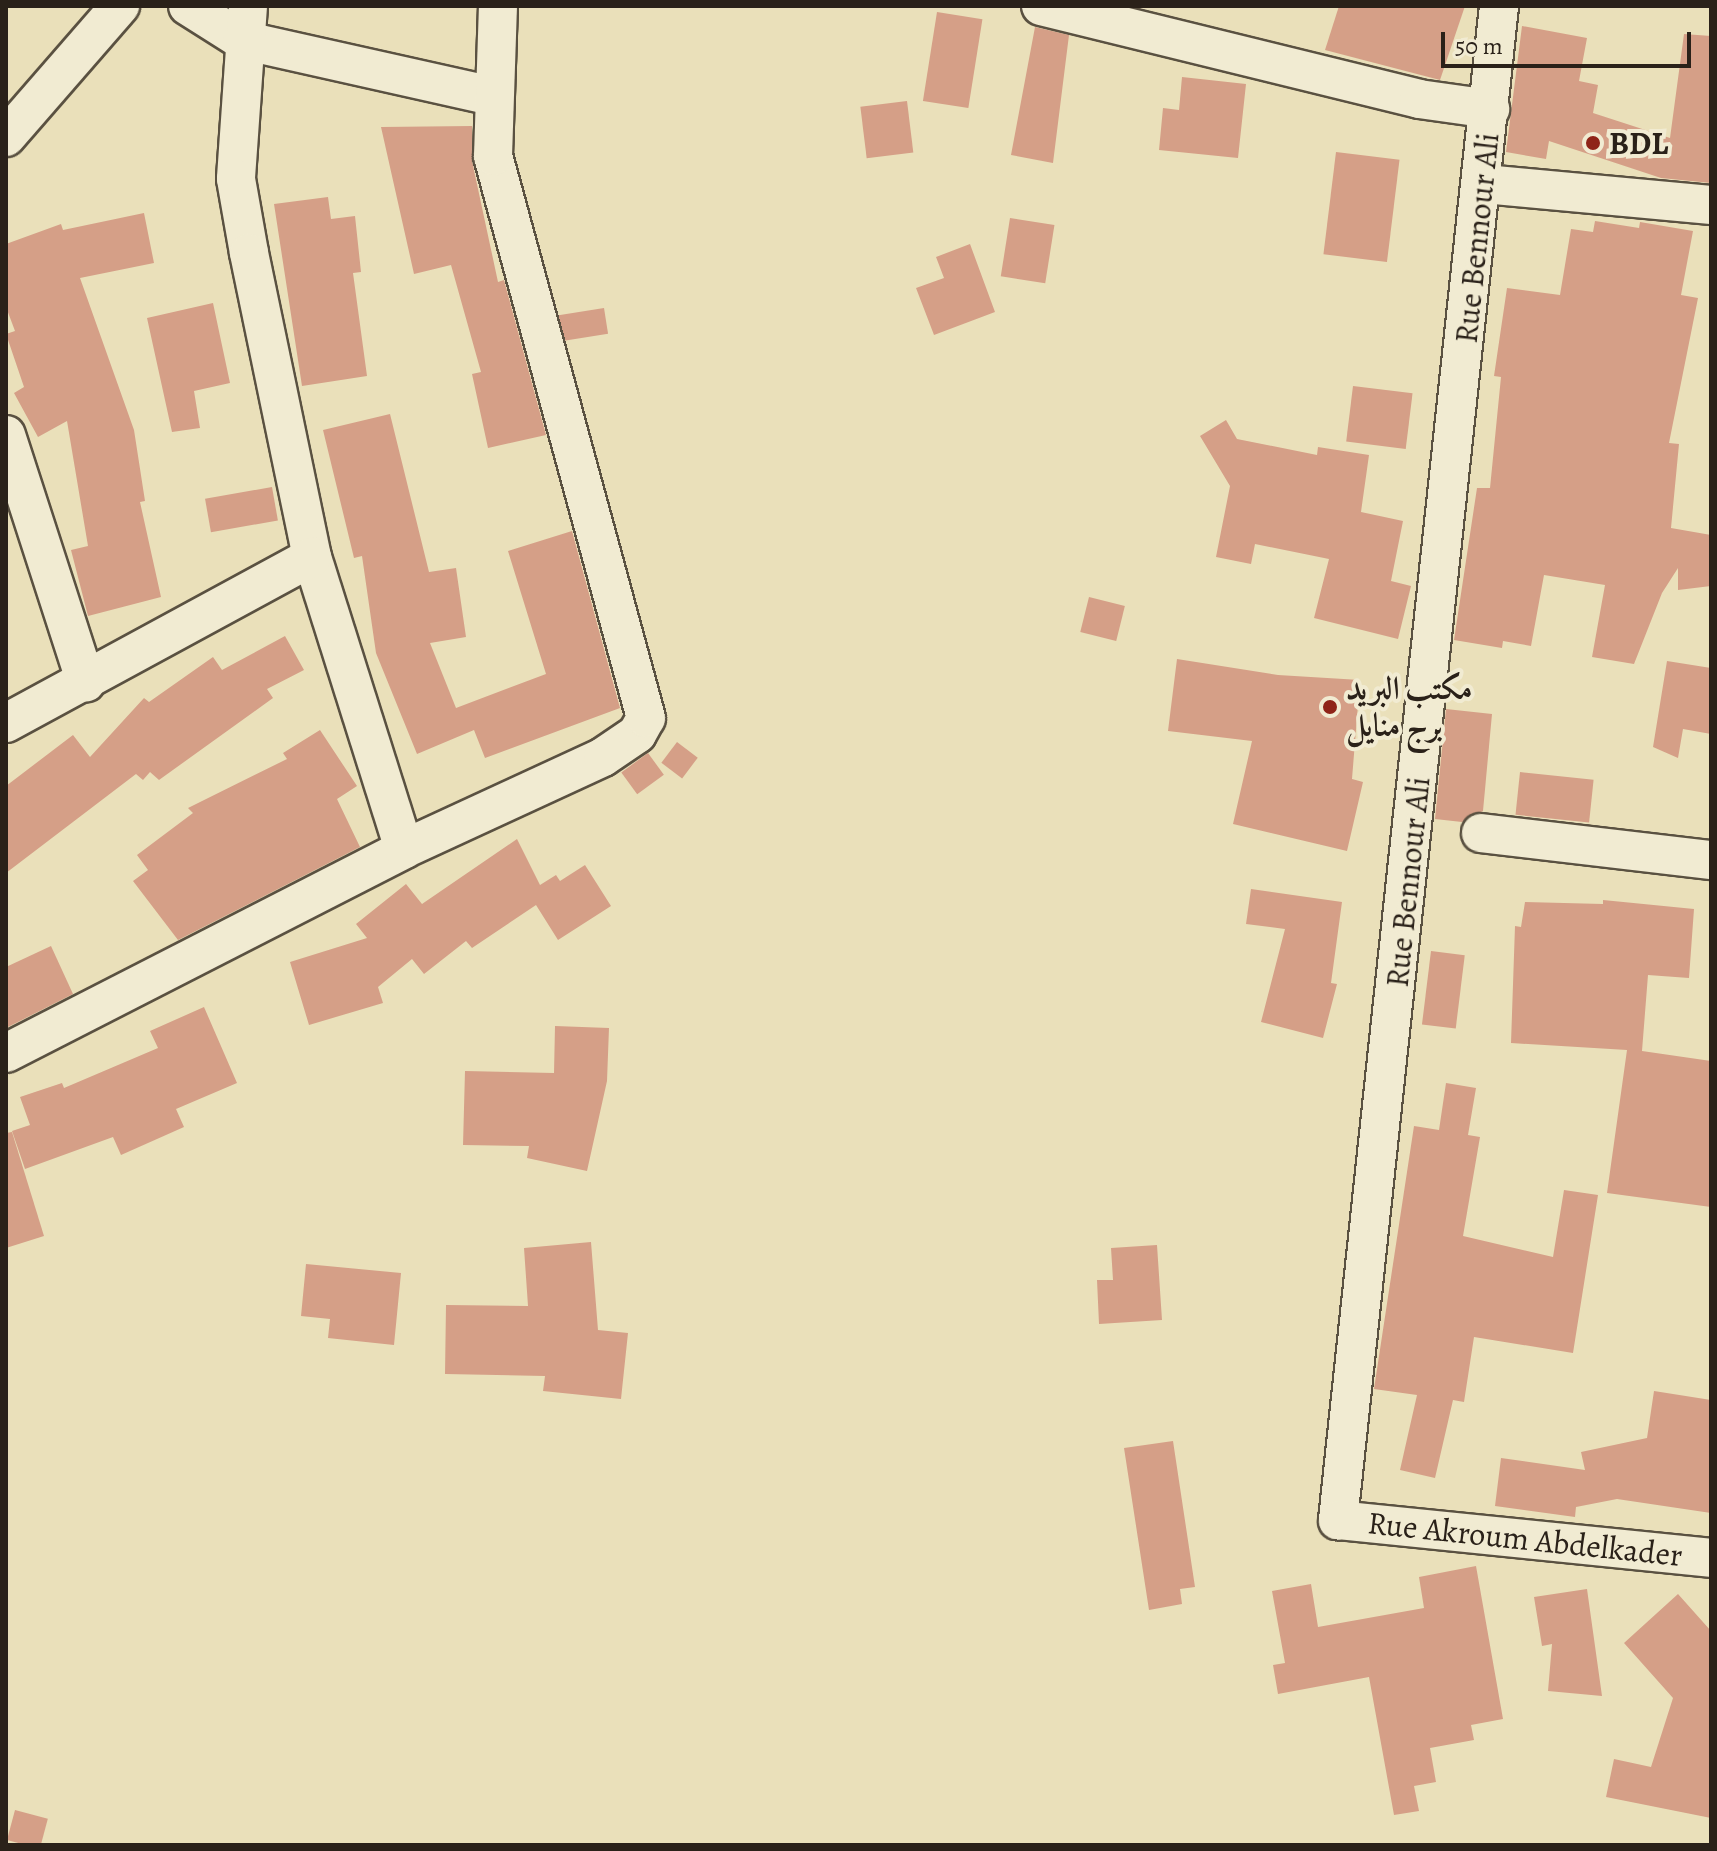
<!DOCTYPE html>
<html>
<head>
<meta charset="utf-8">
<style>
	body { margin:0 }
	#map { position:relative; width:1717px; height:1851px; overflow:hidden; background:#eae0ba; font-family:Alegreya,Amiri,serif }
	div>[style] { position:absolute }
	.building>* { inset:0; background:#d59f87; transform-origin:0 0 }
	.roads { filter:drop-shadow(2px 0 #5a5141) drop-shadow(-2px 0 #5a5141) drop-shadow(0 2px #5a5141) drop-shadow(0 -2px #5a5141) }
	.minor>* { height:38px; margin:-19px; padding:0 19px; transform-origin:19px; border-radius:19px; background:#f1ebd2 }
	.dots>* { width:22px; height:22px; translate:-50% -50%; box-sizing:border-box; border:4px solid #f1ebd2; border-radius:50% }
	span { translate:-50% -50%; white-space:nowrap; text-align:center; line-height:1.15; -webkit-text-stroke:8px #f1ebd2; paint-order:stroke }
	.poi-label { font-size:32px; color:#2a2119; font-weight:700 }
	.left { translate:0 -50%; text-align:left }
	.street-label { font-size:32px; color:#2a2119 }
	.frame { position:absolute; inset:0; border:8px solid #2a2119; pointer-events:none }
	.scale { position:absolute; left:1441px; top:32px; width:250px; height:36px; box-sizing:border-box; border:4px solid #2a2119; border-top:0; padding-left:10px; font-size:24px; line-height:28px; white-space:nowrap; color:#2a2119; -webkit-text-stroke:6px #f1ebd2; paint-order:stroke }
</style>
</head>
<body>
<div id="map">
	<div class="building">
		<div style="clip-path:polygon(1339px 6px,1465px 6px,1440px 80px,1325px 50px)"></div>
		<div style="left:937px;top:12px;width:46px;height:90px;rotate:9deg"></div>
		<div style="clip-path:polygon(1522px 26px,1587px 38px,1579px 81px,1598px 85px,1593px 113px,1670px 138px,1684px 34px,1711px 36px,1711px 183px,1661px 178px,1549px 141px,1546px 159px,1506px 152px)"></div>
		<div style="clip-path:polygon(1035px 27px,1069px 35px,1053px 163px,1011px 155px)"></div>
		<div style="clip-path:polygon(1182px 77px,1246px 84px,1238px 158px,1159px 150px,1163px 108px,1179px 110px)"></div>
		<div style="left:907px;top:101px;width:52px;height:47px;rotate:83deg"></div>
		<div style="clip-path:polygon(472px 126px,472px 161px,498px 282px,504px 280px,546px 435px,488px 448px,472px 374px,481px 372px,451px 265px,414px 274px,381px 127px)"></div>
		<div style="left:1336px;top:152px;width:64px;height:103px;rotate:7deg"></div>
		<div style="clip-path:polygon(328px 197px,331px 219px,355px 216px,361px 272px,353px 273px,367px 376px,302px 386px,274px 204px)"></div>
		<div style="clip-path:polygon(144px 213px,154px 263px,80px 278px,134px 430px,145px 501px,140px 502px,161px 597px,88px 616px,71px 550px,88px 546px,67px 421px,38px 437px,14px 393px,24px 387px,6px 334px,15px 331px,6px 307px,6px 244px,61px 224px,63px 230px)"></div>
		<div style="left:1010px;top:218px;width:45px;height:59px;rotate:9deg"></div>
		<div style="clip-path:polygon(1595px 221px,1639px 228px,1640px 222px,1693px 231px,1681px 295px,1698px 298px,1669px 443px,1679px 444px,1671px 528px,1711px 535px,1711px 586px,1678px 590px,1678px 568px,1662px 593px,1634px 664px,1592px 657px,1605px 585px,1544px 575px,1531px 646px,1503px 641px,1502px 648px,1454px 640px,1477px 488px,1490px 488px,1501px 377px,1494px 376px,1507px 288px,1560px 295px,1571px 229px,1593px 232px)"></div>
		<div style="clip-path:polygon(970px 244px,995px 312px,934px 335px,916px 288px,944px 278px,936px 257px)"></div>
		<div style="clip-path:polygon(213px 303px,230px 383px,194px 391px,200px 428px,172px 432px,147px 318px)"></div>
		<div style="left:604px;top:308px;width:26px;height:46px;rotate:81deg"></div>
		<div style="left:1353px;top:386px;width:60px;height:56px;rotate:7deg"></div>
		<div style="clip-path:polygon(390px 414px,429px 572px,456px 568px,466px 637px,430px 643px,456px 708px,546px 674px,508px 551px,572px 531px,620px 708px,485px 758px,474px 730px,417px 754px,376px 653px,362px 556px,354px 558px,323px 430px)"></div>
		<div style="clip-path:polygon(1226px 420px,1237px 439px,1317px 455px,1318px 447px,1369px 455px,1361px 512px,1403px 521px,1391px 581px,1411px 586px,1398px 639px,1314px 618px,1329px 559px,1255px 544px,1251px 564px,1216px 557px,1230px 486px,1200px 436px)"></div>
		<div style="left:272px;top:487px;width:34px;height:68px;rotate:80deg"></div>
		<div style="left:1089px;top:597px;width:37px;height:36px;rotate:14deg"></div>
		<div style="clip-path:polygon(285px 636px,304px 670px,267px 689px,273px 698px,159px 780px,150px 772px,143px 780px,136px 774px,6px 873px,6px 786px,73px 735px,90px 757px,144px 698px,149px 702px,213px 657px,222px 670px)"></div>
		<div style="clip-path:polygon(1177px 659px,1278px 675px,1360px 680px,1352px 779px,1363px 782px,1347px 851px,1233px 824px,1252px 741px,1168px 731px)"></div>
		<div style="clip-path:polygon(1667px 661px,1711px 668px,1711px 734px,1683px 729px,1678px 758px,1653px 747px)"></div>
		<div style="clip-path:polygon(1446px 709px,1492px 714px,1483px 811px,1462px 822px,1435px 819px)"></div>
		<div style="clip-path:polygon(320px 730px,357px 786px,337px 799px,360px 847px,178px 940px,133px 881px,148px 870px,137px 855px,193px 813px,188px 808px,287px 759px,283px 753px)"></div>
		<div style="left:677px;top:742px;width:26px;height:26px;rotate:37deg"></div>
		<div style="left:648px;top:753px;width:27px;height:33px;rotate:54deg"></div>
		<div style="left:1520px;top:772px;width:74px;height:43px;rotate:6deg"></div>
		<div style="clip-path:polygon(517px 839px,540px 885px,556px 875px,560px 881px,585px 865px,611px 906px,558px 940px,536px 905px,472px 948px,466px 941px,424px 974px,412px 959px,378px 987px,383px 1003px,309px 1025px,290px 962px,367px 938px,356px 924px,406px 884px,422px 904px)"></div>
		<div style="clip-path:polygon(1251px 889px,1342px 902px,1331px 983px,1337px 984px,1323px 1038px,1261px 1022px,1285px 929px,1246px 924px)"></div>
		<div style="clip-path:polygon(1603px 900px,1694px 909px,1689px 978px,1648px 975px,1642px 1051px,1711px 1061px,1711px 1207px,1607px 1193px,1627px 1050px,1511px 1043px,1515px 926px,1521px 927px,1525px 902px,1603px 904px)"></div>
		<div style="clip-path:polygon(51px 946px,73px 994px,6px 1028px,6px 967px)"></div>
		<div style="left:1431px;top:951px;width:34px;height:74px;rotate:7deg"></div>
		<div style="clip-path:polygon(204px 1007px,237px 1083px,176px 1109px,184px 1127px,121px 1155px,113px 1137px,25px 1169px,12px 1131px,30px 1125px,20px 1097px,62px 1083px,64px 1088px,158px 1048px,150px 1031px)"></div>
		<div style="clip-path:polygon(555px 1026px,609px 1028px,607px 1081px,587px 1171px,527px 1158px,529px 1146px,463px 1145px,465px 1071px,554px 1073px)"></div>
		<div style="clip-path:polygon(1446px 1083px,1476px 1088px,1468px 1135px,1480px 1137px,1463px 1236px,1553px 1257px,1564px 1190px,1598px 1195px,1573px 1353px,1474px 1337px,1464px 1402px,1453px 1400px,1435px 1478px,1400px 1470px,1417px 1395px,1374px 1389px,1414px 1126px,1439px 1130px)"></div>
		<div style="clip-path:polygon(12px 1132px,44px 1236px,6px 1248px,6px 1133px)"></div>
		<div style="clip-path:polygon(591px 1242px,598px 1330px,628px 1333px,621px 1399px,543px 1391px,545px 1376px,445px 1374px,446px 1305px,528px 1306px,524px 1248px)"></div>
		<div style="clip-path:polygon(1157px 1245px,1162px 1320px,1099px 1324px,1097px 1280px,1113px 1280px,1111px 1248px)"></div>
		<div style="clip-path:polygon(306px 1264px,401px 1273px,394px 1345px,328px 1338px,330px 1319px,301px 1316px)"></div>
		<div style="clip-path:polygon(1654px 1391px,1711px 1400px,1711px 1513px,1617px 1499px,1576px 1507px,1575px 1517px,1495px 1506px,1501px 1458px,1585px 1470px,1581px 1452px,1647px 1438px)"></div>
		<div style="clip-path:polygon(1173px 1441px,1195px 1587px,1180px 1589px,1182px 1604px,1149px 1610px,1124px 1448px)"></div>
		<div style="clip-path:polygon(1476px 1566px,1503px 1719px,1471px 1725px,1474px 1740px,1430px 1748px,1436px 1782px,1414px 1786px,1419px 1811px,1394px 1815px,1369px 1677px,1278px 1694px,1273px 1665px,1285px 1663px,1272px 1591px,1311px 1584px,1318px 1627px,1424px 1608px,1419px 1577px)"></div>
		<div style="clip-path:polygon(1587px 1589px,1602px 1696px,1548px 1691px,1552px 1644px,1542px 1646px,1534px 1597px)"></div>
		<div style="clip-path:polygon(1678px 1594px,1711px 1631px,1711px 1818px,1606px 1797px,1614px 1759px,1651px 1767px,1673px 1698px,1624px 1643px)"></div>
		<div style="left:15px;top:1810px;width:34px;height:31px;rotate:15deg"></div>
	</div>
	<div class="roads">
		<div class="minor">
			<div style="left:188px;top:6px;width:64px;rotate:32.2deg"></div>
			<div style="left:242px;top:40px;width:256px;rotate:12.6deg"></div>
			<div style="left:248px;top:6px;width:173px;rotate:94deg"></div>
			<div style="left:236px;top:179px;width:75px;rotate:80deg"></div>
			<div style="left:249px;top:253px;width:310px;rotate:78.3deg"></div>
			<div style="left:312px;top:557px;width:306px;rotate:72.5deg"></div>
			<div style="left:1041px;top:6px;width:389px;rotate:13.8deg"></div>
			<div style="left:1419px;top:99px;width:72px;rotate:8deg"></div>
			<div style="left:1499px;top:6px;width:1523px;rotate:96.07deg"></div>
			<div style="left:1338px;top:1520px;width:375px;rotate:5.8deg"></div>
			<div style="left:6px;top:137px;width:174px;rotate:-49deg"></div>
			<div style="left:1484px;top:184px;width:228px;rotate:5.3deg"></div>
			<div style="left:6px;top:435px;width:260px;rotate:72.1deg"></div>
			<div style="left:6px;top:723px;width:348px;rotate:-28.5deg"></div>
			<div style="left:1481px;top:833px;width:232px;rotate:6.7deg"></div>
			<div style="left:6px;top:1053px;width:447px;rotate:-27.1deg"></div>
			<div style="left:404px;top:849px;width:219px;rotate:-24.8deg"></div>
			<div style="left:603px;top:757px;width:41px;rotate:-34.1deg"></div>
			<div style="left:637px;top:734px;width:18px;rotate:-61deg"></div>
			<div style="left:646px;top:718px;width:582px;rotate:-105.23deg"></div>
			<div style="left:493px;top:156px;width:150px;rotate:-88.1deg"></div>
		</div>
	</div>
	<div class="dots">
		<div style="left:1593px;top:143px;background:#8f2418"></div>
		<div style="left:1330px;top:707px;background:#8f2418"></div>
	</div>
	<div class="poi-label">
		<span class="left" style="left:1609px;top:143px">BDL</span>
		<span class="left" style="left:1346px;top:707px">مكتب البريد<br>برج منايل</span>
	</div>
	<div class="street-label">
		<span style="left:1477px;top:238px;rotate:-84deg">Rue Bennour Ali</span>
		<span style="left:1408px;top:882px;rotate:-84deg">Rue Bennour Ali</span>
		<span style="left:1525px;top:1539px;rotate:6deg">Rue Akroum Abdelkader</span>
	</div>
	<div class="frame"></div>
	<div class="scale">50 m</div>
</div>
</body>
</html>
